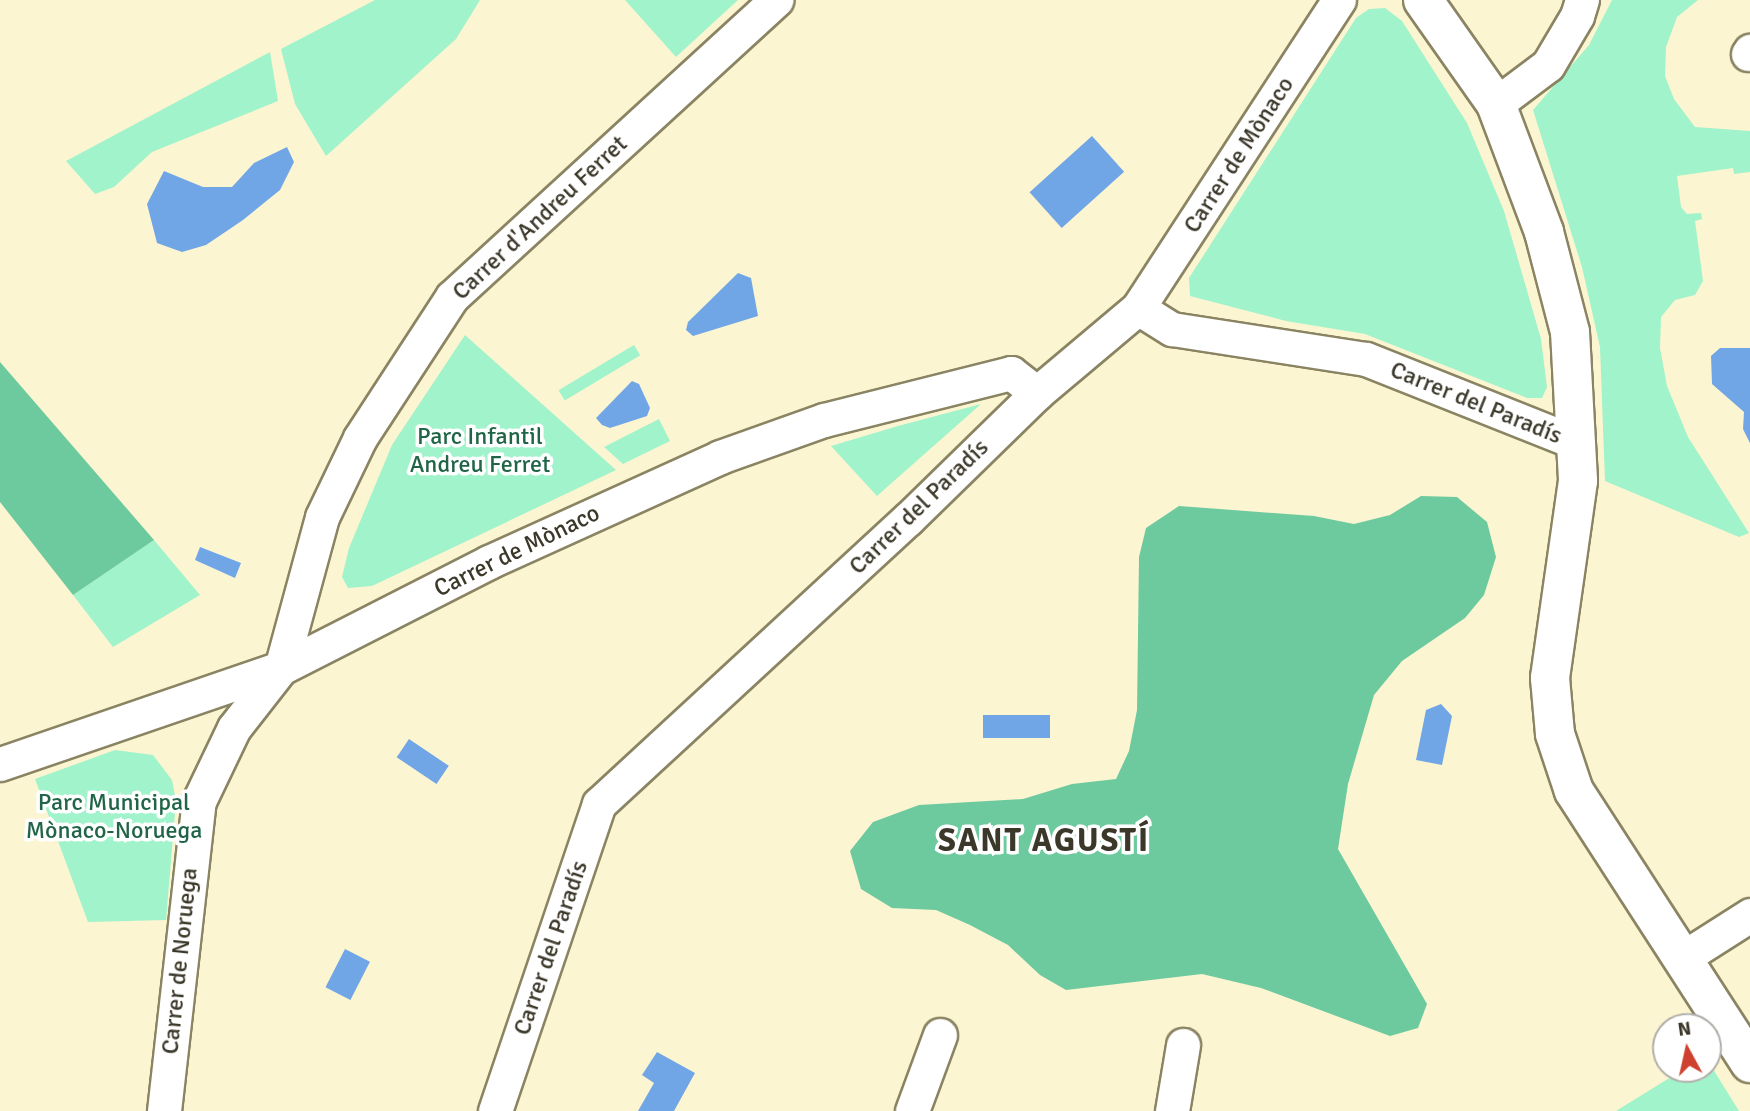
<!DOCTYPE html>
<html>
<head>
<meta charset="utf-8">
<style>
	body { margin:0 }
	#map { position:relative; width:1750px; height:1111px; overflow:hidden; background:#fcf5d2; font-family:Signika,sans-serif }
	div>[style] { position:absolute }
	.green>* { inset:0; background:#a0f3ca; transform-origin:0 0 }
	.forest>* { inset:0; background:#6dc99e }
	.water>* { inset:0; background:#70a6e5; transform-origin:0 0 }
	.roads { filter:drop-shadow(2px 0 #8a8463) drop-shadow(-2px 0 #8a8463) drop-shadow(0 2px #8a8463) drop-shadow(0 -2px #8a8463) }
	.street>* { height:33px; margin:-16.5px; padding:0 16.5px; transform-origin:16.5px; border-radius:16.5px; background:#fff }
	.secondary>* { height:38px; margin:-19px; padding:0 19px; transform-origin:19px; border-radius:19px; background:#fff }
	span { translate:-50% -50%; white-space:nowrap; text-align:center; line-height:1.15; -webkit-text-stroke:7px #fff; paint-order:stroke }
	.street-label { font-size:24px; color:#3b382a }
	.park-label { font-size:24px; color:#216548 }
	.district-label { font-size:32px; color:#3b382a; font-weight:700; letter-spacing:2px }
	.north { position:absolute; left:1652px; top:1013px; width:70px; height:70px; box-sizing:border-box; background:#fff; border:2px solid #b1afaa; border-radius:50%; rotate:352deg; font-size:19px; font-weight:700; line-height:28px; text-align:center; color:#3b382a }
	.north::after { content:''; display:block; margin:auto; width:24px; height:32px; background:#ce4130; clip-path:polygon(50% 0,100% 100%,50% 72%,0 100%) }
</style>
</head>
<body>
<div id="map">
	<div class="green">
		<div style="clip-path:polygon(375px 0,480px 0,456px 39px,326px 156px,295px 104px,281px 49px)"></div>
		<div style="clip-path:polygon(625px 0,738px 0,676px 57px)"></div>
		<div style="clip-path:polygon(1612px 0,1698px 0,1677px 17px,1666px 47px,1665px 76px,1674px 99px,1695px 127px,1750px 131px,1750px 172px,1734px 174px,1733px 168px,1677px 176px,1681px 207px,1687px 214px,1701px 213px,1702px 219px,1695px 221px,1703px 281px,1695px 295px,1675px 300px,1661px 317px,1660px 348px,1667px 386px,1688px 437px,1749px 533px,1739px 537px,1605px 481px,1600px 347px,1582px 267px,1533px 110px,1589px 45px)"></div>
		<div style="clip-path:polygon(1385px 8px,1402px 21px,1467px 123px,1504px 211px,1541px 339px,1547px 387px,1542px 398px,1527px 398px,1365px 334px,1286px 321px,1190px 296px,1189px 278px,1356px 18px,1369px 9px)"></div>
		<div style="clip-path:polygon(270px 52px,278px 101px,152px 152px,114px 187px,95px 194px,66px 161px)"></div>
		<div style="clip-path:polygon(465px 335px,616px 470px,372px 586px,348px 588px,342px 577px,349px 548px,392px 445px)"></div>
		<div style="left:634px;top:345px;width:12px;height:88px;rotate:59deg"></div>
		<div style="clip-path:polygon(981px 404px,877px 496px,831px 446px,898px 426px)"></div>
		<div style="clip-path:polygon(659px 419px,670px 441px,623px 464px,604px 447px)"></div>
		<div style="clip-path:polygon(154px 540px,200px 595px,113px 647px,73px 595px)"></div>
		<div style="clip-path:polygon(115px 750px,153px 755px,172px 780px,176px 801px,166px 920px,88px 922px,35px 779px)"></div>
		<div style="clip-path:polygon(1708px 1061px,1739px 1111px,1616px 1111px,1684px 1069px,1708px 1069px)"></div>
	</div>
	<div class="forest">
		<div style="clip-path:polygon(0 362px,154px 540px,73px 595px,0 502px)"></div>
		<div style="clip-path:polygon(1421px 496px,1457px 497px,1487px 522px,1496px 557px,1484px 595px,1465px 618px,1402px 661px,1374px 695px,1348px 784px,1338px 849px,1427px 1004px,1418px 1028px,1390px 1036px,1261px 988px,1202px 974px,1066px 990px,1040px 975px,1008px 945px,970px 925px,936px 910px,892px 908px,861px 889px,850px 851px,873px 822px,919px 805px,1023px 799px,1072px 784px,1116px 779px,1129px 751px,1137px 710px,1139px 557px,1146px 528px,1179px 506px,1314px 516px,1354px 524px,1390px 515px)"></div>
	</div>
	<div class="water">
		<div style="left:1092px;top:136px;width:48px;height:84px;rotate:48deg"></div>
		<div style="clip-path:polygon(287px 147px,294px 162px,280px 190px,243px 220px,206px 245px,182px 252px,157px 243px,147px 204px,164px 171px,203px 187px,232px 187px,254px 163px)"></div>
		<div style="clip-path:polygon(738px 273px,751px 278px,758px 316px,693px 336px,686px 330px,688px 322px)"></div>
		<div style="clip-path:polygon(1720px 348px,1750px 348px,1750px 443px,1743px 429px,1744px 412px,1712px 384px,1711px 356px)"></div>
		<div style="clip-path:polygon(632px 381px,639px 384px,650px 408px,647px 416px,610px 428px,602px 425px,596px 418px)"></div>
		<div style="clip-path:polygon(200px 547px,241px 563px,235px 578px,195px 560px)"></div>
		<div style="clip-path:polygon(1441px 704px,1452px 716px,1442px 765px,1416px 760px,1426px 710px)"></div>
		<div style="left:1050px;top:715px;width:23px;height:67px;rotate:90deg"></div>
		<div style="left:409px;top:739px;width:48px;height:22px;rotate:34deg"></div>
		<div style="left:345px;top:949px;width:28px;height:43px;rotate:27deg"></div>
		<div style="clip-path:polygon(657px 1052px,695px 1073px,674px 1111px,638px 1111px,654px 1083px,642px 1075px)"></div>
	</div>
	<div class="roads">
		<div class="street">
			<div style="left:1748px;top:54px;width:4px;rotate:-56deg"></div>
			<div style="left:1496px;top:104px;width:65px;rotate:-36.9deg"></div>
			<div style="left:1548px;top:65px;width:57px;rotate:-59.4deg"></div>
			<div style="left:1577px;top:16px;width:17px;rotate:-73deg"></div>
			<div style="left:1138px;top:308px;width:40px;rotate:32deg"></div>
			<div style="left:1172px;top:329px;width:196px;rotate:8.8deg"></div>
			<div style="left:1366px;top:359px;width:227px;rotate:21.7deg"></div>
			<div style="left:0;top:764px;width:297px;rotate:-18.9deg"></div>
			<div style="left:281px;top:668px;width:233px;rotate:-27deg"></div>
			<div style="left:489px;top:562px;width:254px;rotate:-24.4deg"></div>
			<div style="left:720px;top:457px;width:110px;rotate:-19.6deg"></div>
			<div style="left:824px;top:420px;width:193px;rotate:-14.1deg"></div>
			<div style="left:1011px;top:373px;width:33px;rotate:38deg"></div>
			<div style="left:1681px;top:959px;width:82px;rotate:-32.5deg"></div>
			<div style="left:164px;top:1111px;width:312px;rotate:-83.6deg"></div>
			<div style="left:199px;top:801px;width:81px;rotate:-64.4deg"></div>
			<div style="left:234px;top:728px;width:76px;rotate:-51.9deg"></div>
			<div style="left:281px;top:668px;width:156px;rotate:-74.8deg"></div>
			<div style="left:322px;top:517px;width:88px;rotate:-64.3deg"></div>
			<div style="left:360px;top:438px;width:168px;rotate:-56.9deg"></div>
			<div style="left:452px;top:297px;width:440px;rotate:-42.5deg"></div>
			<div style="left:495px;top:1111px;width:324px;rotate:-71.3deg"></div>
			<div style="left:599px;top:804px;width:420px;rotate:-42.7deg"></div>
			<div style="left:908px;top:519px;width:180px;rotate:-44.3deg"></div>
			<div style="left:1037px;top:393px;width:132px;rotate:-40.1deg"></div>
			<div style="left:1138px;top:308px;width:368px;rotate:-56.9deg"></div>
			<div style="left:912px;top:1111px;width:81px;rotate:-69.8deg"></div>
			<div style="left:1172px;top:1111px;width:67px;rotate:-80.5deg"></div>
		</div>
		<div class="secondary">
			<div style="left:1423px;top:0;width:127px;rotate:54.9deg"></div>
			<div style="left:1496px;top:104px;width:137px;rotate:69.4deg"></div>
			<div style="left:1544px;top:232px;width:103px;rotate:75.4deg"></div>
			<div style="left:1570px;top:332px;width:149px;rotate:86.9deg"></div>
			<div style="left:1578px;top:481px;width:199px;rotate:98.1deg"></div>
			<div style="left:1550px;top:678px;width:56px;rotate:84.9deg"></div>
			<div style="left:1555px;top:734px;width:60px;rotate:71.6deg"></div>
			<div style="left:1574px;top:791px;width:324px;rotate:57.1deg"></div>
		</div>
	</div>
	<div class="street-label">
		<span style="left:1239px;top:155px;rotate:-57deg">Carrer de Mònaco</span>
		<span style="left:540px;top:218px;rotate:-43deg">Carrer d'Andreu Ferret</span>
		<span style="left:1476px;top:403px;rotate:22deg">Carrer del Paradís</span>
		<span style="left:919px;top:507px;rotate:-44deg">Carrer del Paradís</span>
		<span style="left:517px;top:551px;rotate:-26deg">Carrer de Mònaco</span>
		<span style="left:551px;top:948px;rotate:-71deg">Carrer del Paradís</span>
		<span style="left:180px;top:961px;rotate:-84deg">Carrer de Noruega</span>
	</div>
	<div class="park-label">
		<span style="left:480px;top:451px">Parc Infantil<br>Andreu Ferret</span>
		<span style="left:114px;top:817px">Parc Municipal<br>Mònaco-Noruega</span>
	</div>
	<div class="district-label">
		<span style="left:1044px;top:841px">SANT AGUSTÍ</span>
	</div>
	<div class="north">N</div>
</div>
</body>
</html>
